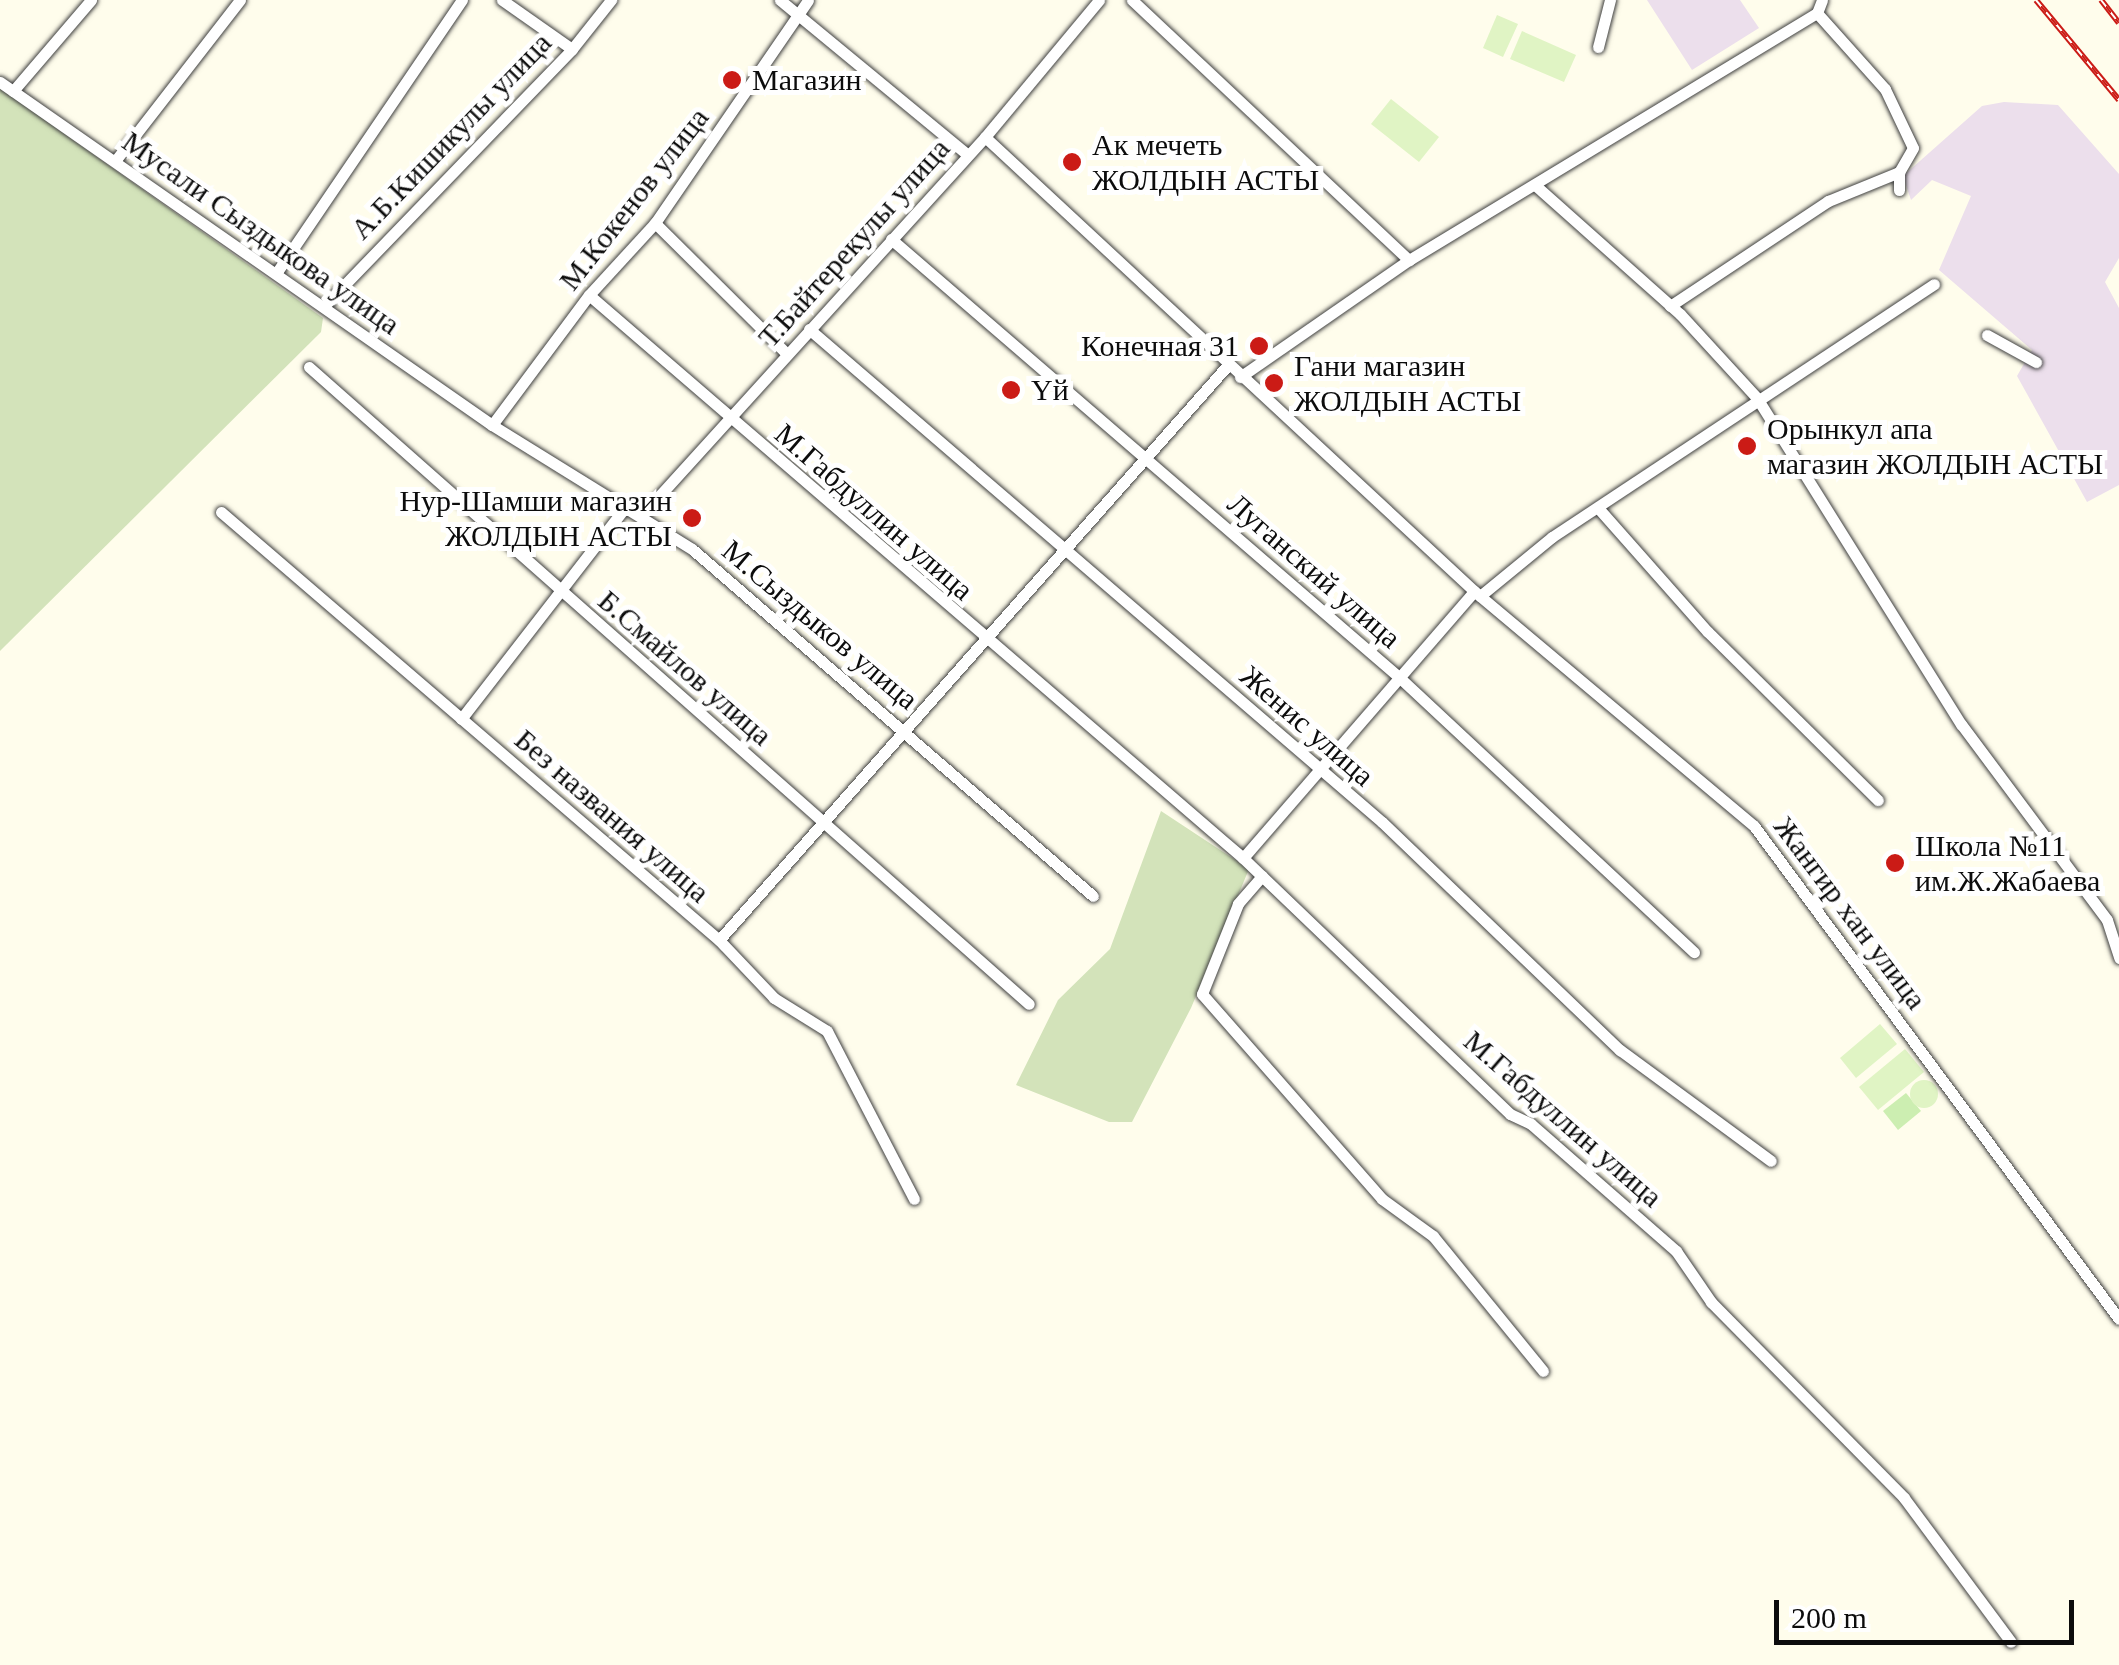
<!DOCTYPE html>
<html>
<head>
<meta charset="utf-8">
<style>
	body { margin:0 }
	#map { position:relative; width:2119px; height:1665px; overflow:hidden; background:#fffdec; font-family:Georgia,serif }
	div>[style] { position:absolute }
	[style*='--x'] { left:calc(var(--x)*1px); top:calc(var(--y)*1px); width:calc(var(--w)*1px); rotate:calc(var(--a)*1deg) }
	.industrial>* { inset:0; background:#ecdfec }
	.green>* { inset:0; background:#cceeb1 }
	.cemetery>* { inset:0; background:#d3e3ba }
	.pitch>* { inset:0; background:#e0f4c4 }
	.round { border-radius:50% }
	.roads { filter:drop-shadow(0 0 2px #3f3f3f) drop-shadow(0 0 2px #3f3f3f) }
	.street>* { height:11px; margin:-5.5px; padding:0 5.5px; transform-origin:5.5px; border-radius:5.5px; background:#fff }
	.rail>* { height:6px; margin-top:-3px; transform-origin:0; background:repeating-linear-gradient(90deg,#fff 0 8px,#cb1b16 0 16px); box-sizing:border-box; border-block:2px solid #cb1b16 }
	.dots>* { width:28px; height:28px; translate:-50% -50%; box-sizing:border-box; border:5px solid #fff; border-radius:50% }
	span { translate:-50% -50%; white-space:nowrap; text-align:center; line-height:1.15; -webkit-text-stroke:10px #fff; paint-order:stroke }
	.poi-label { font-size:30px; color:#0c0c0c }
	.left { translate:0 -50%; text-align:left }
	.right { translate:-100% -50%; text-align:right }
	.street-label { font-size:30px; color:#0c0c0c }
	.scale { position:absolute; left:1774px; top:1600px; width:300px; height:45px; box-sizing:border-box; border:5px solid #0c0c0c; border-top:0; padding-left:12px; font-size:30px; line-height:35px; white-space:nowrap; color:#0c0c0c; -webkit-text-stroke:8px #fff; paint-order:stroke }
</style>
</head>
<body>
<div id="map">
	<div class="industrial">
		<i style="clip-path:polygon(1647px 0,1740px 0,1759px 28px,1692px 70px)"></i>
		<i style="clip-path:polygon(2004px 102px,2058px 105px,2119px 174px,2119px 258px,2105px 282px,2119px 308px,2119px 485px,2087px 502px,2017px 376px,2032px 350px,1939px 270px,1971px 196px,1932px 180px,1911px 200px,1903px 176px,1982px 106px)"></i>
	</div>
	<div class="green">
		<i style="clip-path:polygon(1906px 1093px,1921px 1111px,1898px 1130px,1883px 1111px)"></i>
	</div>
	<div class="cemetery">
		<i style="clip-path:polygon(0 88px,323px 318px,321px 332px,0 651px)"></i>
		<i style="clip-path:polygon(1161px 811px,1249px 869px,1191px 1008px,1132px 1122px,1109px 1122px,1016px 1085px,1058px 1000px,1110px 949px)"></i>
	</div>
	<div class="pitch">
		<i style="clip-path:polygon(1497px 15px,1518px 24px,1503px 57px,1483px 48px)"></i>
		<i style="clip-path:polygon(1522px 31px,1576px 55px,1564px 82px,1510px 59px)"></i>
		<i style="clip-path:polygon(1391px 99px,1439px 137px,1419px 162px,1371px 124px)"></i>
		<i style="clip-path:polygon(1880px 1024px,1897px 1044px,1856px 1078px,1840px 1058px)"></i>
		<i style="clip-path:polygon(1905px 1049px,1924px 1072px,1878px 1110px,1859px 1087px)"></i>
		<i class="round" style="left:1910px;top:1080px;width:28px;height:28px"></i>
	</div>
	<div class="roads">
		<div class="street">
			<i style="--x:502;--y:0;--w:85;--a:35"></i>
			<i style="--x:780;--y:0;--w:242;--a:39.5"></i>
			<i style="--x:1132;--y:0;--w:380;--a:43.2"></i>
			<i style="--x:1817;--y:13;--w:102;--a:48.2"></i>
			<i style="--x:1885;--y:89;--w:65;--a:64.6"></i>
			<i style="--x:1913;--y:148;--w:28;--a:120"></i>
			<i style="--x:1899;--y:172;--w:18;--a:90"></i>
			<i style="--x:1598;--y:47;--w:49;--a:-75.7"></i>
			<i style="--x:0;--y:82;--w:600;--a:34.88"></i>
			<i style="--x:492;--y:425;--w:235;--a:31.8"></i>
			<i style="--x:692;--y:549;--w:530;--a:40.87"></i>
			<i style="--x:13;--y:91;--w:120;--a:-49.4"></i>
			<i style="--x:985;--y:137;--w:667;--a:42.87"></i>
			<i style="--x:1474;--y:591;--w:366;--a:40"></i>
			<i style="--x:1754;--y:826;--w:613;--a:53.49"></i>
			<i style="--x:115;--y:161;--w:204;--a:-52.2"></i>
			<i style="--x:1535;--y:185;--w:194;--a:41.7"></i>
			<i style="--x:1680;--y:314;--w:114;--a:47.5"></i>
			<i style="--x:1757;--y:398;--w:385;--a:58"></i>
			<i style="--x:1961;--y:724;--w:244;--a:53.3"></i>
			<i style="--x:2107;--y:920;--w:40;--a:72"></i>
			<i style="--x:655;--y:223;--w:186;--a:44.8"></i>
			<i style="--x:891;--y:239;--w:672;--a:40.78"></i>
			<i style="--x:1400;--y:678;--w:402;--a:43"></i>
			<i style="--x:277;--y:272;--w:329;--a:-55.8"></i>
			<i style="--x:589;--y:295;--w:863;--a:40.72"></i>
			<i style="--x:1243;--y:858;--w:370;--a:43.8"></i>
			<i style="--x:1510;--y:1114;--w:23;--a:25"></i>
			<i style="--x:1531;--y:1124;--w:193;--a:41.2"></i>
			<i style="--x:1676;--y:1251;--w:62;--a:55.5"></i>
			<i style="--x:1711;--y:1302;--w:275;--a:45.4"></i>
			<i style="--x:1904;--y:1498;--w:179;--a:53.4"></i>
			<i style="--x:324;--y:306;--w:357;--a:-46"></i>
			<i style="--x:572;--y:49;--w:63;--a:-51.5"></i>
			<i style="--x:1670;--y:306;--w:190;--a:-33.6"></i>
			<i style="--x:1828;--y:201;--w:77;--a:-22.2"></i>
			<i style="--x:809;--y:329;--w:756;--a:40.71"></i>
			<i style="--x:1382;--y:822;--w:330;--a:43.8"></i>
			<i style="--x:1620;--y:1050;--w:187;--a:36.3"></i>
			<i style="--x:1987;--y:335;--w:56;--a:28.9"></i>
			<i style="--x:309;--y:367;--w:961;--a:41.5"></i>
			<i style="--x:1240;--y:377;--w:206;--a:-34.7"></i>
			<i style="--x:1409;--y:260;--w:477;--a:-31.2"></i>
			<i style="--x:1817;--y:13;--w:14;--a:-69"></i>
			<i style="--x:492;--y:425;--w:162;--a:-53.3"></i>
			<i style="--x:589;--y:295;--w:98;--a:-47.5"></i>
			<i style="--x:655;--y:223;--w:270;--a:-55.5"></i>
			<i style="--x:1599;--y:509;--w:164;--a:48.5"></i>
			<i style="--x:1708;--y:632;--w:239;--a:44.7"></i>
			<i style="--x:221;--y:512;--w:657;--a:40.68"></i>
			<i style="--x:719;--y:940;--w:80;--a:46.5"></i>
			<i style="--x:774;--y:998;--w:62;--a:31.9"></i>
			<i style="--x:827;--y:1031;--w:189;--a:62.6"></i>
			<i style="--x:641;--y:516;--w:512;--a:-47.77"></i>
			<i style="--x:985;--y:137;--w:178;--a:-50.2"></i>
			<i style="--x:1480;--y:596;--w:93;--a:-39.3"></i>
			<i style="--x:1552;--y:537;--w:458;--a:-33.5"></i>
			<i style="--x:461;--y:719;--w:264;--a:-52.2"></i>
			<i style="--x:1243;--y:858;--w:353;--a:-49.1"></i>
			<i style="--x:1262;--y:876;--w:37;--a:131"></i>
			<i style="--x:1238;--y:904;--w:97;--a:111.8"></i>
			<i style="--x:1202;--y:994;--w:273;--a:48.7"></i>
			<i style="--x:1382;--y:1199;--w:63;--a:36"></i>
			<i style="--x:1433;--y:1236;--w:174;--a:50.8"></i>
			<i style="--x:719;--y:940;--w:767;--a:-48.49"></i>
		</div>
	</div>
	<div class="rail">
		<i style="--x:2036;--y:0;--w:130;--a:50.3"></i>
		<i style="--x:2101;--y:0;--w:29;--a:52"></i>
	</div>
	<div class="dots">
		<i style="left:732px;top:80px;background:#cb1b16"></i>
		<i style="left:1072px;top:162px;background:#cb1b16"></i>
		<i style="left:1259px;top:346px;background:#cb1b16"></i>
		<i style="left:1274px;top:383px;background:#cb1b16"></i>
		<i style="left:1011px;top:390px;background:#cb1b16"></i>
		<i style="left:1747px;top:446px;background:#cb1b16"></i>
		<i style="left:692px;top:518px;background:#cb1b16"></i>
		<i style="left:1895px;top:863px;background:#cb1b16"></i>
	</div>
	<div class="poi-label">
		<span class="left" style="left:752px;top:80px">Магазин</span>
		<span class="left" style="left:1092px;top:162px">Ак мечеть<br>ЖОЛДЫН АСТЫ</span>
		<span class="right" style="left:1239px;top:346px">Конечная 31</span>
		<span class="left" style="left:1294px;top:383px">Гани магазин<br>ЖОЛДЫН АСТЫ</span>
		<span class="left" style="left:1031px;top:390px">Үй</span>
		<span class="left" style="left:1767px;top:446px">Орынкул апа<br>магазин ЖОЛДЫН АСТЫ</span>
		<span class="right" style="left:672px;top:518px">Нур-Шамши магазин<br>ЖОЛДЫН АСТЫ</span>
		<span class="left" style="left:1915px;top:863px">Школа №11<br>им.Ж.Жабаева</span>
	</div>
	<div class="street-label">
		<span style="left:451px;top:136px;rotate:-46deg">А.Б.Кишикулы улица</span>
		<span style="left:634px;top:199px;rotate:-52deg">М.Кокенов улица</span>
		<span style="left:261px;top:233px;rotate:35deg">Мусали Сыздыкова улица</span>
		<span style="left:854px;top:243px;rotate:-48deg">Т.Байтерекулы улица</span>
		<span style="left:874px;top:512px;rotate:41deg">М.Габдуллин улица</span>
		<span style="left:1314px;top:571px;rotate:41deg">Луганский улица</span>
		<span style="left:820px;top:625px;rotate:40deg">М.Сыздыков улица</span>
		<span style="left:685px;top:668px;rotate:41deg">Б.Смайлов улица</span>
		<span style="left:1307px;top:726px;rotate:41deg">Женис улица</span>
		<span style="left:612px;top:816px;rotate:41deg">Без названия улица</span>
		<span style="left:1850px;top:913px;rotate:53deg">Жангир хан улица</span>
		<span style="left:1563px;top:1119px;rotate:41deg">М.Габдуллин улица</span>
	</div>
	<div class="scale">200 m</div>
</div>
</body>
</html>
